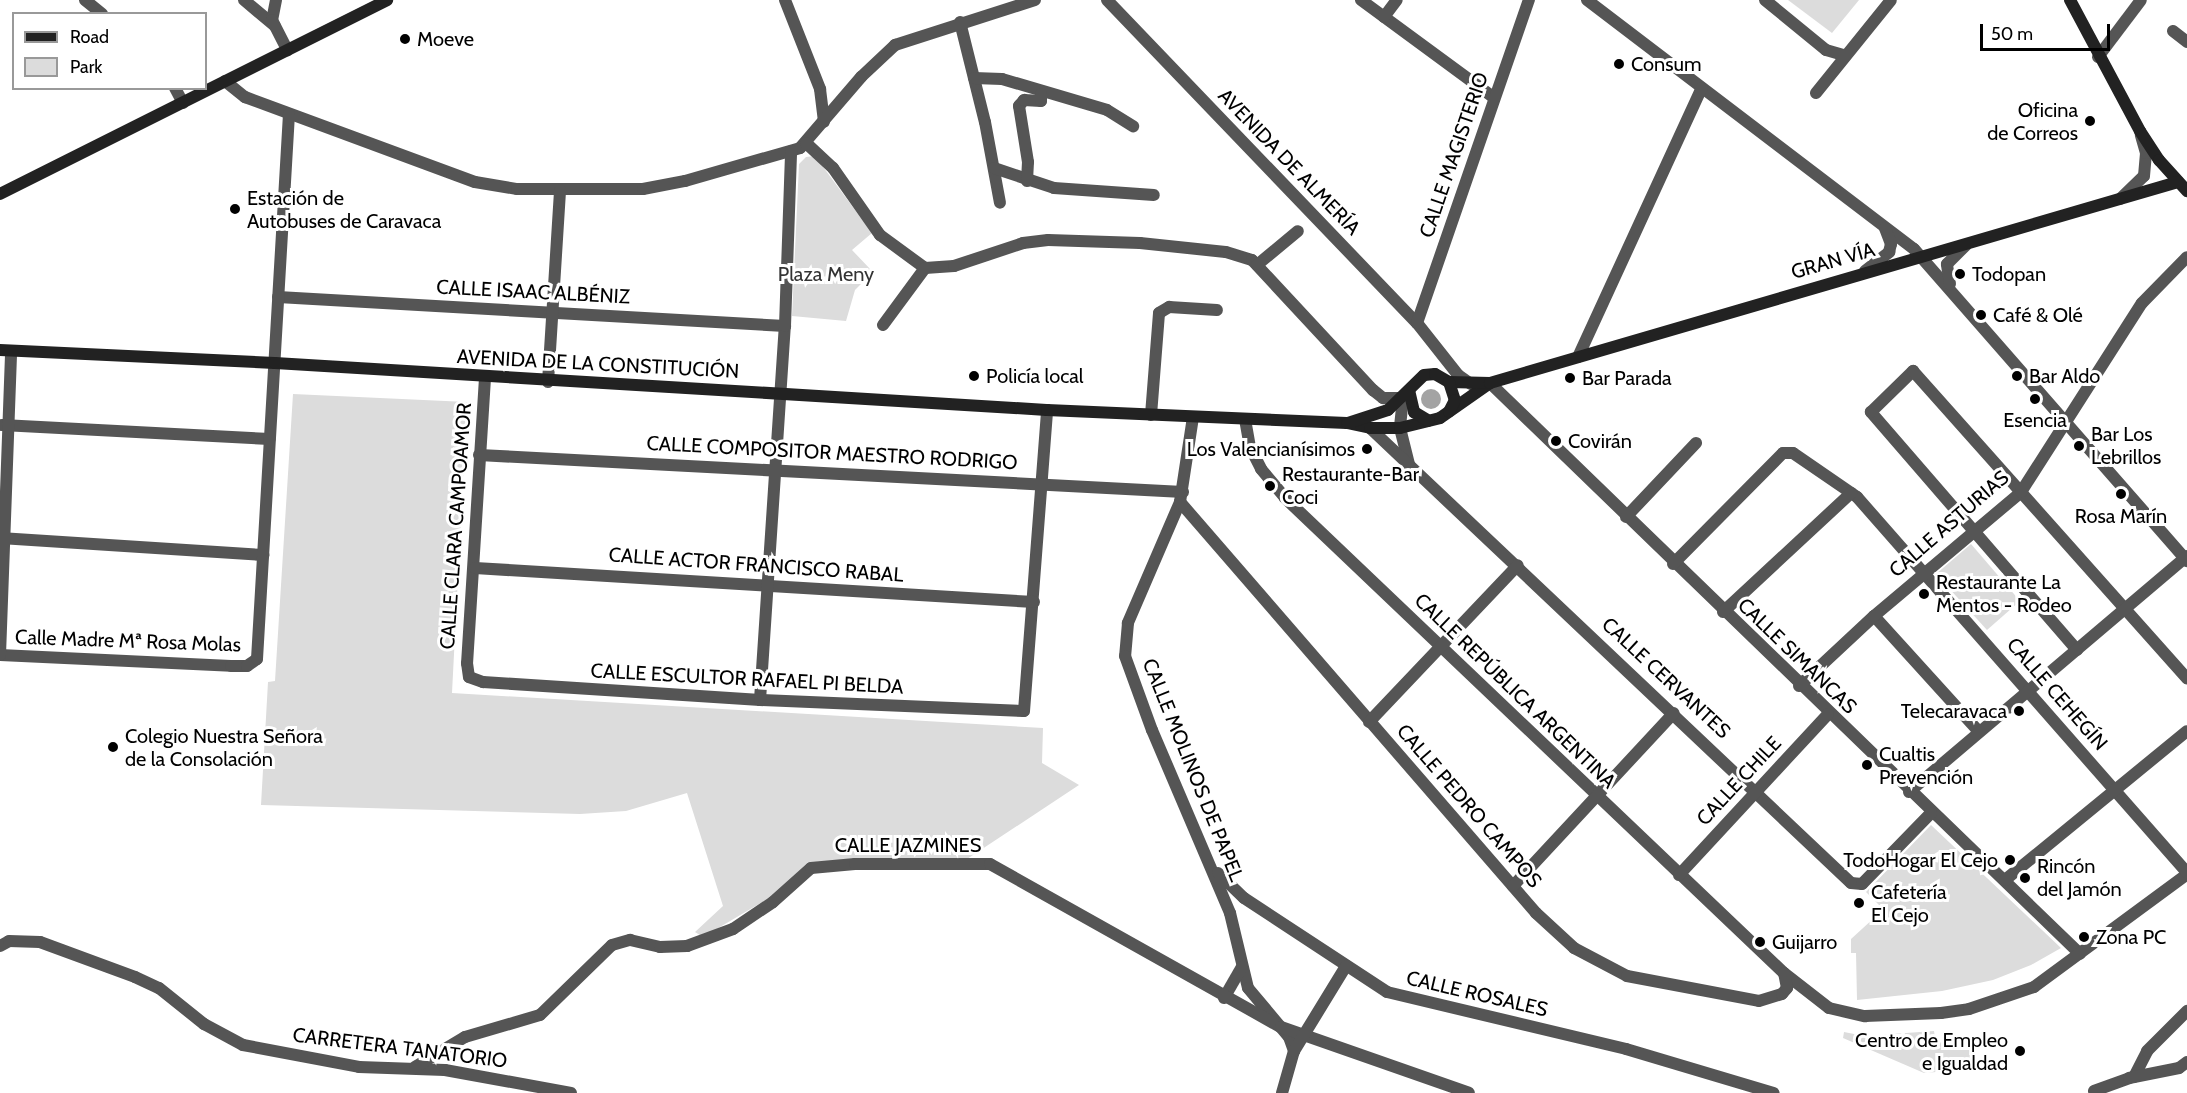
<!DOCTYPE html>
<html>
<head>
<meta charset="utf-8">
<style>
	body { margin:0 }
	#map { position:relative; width:2187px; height:1093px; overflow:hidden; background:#fff; font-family:Cabin,sans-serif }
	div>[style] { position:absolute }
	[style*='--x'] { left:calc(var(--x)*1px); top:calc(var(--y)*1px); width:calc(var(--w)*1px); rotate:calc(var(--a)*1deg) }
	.green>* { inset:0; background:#dcdcdc }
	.water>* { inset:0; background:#a3a3a3 }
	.round { border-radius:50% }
	.street>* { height:12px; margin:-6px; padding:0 6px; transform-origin:6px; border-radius:6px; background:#555 }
	.secondary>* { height:12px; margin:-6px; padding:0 6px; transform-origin:6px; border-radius:6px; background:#222 }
	.dots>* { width:16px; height:16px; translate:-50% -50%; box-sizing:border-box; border:3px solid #fff; border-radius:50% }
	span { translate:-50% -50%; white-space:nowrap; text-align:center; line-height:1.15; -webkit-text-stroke:6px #fff; paint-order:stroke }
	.poi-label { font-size:20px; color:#000 }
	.left { translate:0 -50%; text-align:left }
	.right { translate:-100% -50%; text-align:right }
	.street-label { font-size:20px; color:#000 }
	.park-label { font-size:20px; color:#333 }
	.legend { position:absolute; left:12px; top:12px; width:195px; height:78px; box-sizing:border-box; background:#fff; border:2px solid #999; margin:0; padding:8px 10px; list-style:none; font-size:18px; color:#000 }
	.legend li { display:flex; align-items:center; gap:12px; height:30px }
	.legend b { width:30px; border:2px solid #999 }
	.scale { position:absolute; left:1980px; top:24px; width:130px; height:27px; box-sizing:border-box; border:3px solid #000; border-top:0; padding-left:8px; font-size:18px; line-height:21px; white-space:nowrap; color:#000; -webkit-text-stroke:4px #fff; paint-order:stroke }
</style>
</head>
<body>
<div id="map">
	<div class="green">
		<i style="clip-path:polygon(1788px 0,1859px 0,1832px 33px)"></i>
		<i style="clip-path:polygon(815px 156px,872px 233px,852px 250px,873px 272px,855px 290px,846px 321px,792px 316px,799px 164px,806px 157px)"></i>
		<i style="clip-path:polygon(293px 394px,467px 402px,452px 693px,1043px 728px,1042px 763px,1079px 785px,967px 859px,839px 860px,806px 866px,776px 894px,703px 937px,695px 932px,723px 906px,687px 793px,626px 811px,580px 814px,261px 805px,268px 682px,275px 681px)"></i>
		<i style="clip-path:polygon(1971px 544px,2020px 601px,1987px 630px,1936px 574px)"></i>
		<i style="clip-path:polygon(1931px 825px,2061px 948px,2031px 965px,1993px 980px,1942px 991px,1857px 1000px,1856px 953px,1851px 953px,1851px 939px,1874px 918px,1879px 922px,1888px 914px,1866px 892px)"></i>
		<i style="clip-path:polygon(1934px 1031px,1936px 1043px,1975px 1038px,1973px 1069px,1924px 1073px,1843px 1038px,1844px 1032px,1864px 1036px)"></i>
	</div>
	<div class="water">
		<i class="round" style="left:1421px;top:389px;width:20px;height:20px"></i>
	</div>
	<div class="street">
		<i style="--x:85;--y:0;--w:22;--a:39"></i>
		<i style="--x:244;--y:0;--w:40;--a:40"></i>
		<i style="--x:276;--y:0;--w:20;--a:101"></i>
		<i style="--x:272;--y:20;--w:34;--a:63"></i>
		<i style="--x:785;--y:0;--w:96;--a:68.5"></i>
		<i style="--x:820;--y:89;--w:33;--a:83"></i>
		<i style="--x:1107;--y:0;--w:448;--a:46.2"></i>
		<i style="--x:1417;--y:323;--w:66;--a:51.7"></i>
		<i style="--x:1458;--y:375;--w:16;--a:35"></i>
		<i style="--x:1361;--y:0;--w:164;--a:36.3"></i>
		<i style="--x:1587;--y:0;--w:411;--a:37.3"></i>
		<i style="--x:1914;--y:249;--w:415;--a:48.8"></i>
		<i style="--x:1765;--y:0;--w:79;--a:39.3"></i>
		<i style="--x:1826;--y:50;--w:18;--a:16"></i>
		<i style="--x:1384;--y:17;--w:21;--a:-53"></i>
		<i style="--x:960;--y:22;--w:103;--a:76"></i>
		<i style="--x:985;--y:122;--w:82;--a:79.5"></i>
		<i style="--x:2173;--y:31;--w:18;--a:38"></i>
		<i style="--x:2098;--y:57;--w:71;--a:-53"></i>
		<i style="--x:974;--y:78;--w:28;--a:2"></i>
		<i style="--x:1002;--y:79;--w:109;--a:16.4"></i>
		<i style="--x:1107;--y:110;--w:31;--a:32"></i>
		<i style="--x:225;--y:81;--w:26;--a:39"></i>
		<i style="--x:245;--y:97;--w:245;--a:20.3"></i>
		<i style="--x:475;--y:182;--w:43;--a:9.5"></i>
		<i style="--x:517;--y:189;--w:126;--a:0"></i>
		<i style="--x:643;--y:189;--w:43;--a:-10.8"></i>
		<i style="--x:685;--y:181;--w:120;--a:-16"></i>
		<i style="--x:800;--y:148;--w:94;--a:-49.3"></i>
		<i style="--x:861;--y:77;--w:47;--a:-43.3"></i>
		<i style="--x:895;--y:45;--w:147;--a:-17.8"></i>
		<i style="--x:175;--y:88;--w:17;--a:62"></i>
		<i style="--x:1816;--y:93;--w:119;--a:-51.1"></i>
		<i style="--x:806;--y:143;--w:37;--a:43"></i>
		<i style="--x:833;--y:168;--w:82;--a:55"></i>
		<i style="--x:880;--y:235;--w:56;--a:36.3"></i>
		<i style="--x:925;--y:268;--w:29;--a:-4"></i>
		<i style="--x:954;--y:266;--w:73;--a:-18.4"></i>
		<i style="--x:1023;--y:243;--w:25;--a:-7"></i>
		<i style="--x:1048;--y:240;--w:92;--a:1.9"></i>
		<i style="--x:1140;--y:243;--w:86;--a:6"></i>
		<i style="--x:1226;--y:252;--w:27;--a:17"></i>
		<i style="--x:1252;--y:260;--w:178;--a:47.1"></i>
		<i style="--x:1373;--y:390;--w:13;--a:39"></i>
		<i style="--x:1383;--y:398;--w:20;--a:0"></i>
		<i style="--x:1403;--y:398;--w:30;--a:96"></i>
		<i style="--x:1400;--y:428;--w:37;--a:76"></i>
		<i style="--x:994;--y:168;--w:63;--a:18.4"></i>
		<i style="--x:1054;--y:188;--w:100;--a:4"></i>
		<i style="--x:1027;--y:181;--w:19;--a:-87"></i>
		<i style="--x:1028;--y:162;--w:57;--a:-99.1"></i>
		<i style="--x:1019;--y:106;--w:8;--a:-50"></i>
		<i style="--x:1024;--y:100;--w:17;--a:3"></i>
		<i style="--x:1041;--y:101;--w:7;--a:-90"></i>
		<i style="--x:2120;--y:199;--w:33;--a:-44"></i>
		<i style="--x:2144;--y:176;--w:23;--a:-85"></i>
		<i style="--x:2146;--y:153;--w:19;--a:-106"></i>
		<i style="--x:1257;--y:265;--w:53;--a:-39.7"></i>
		<i style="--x:1865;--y:271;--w:31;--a:-38"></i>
		<i style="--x:1889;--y:252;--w:8;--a:-76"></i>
		<i style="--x:1891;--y:244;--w:17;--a:-111"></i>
		<i style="--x:1950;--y:284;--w:20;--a:-99"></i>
		<i style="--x:1947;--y:264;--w:27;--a:-45"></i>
		<i style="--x:278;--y:297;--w:508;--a:3.27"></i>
		<i style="--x:1417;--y:323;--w:342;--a:-70.9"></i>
		<i style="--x:883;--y:325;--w:71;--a:-53.6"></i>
		<i style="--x:1578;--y:357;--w:296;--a:-65.3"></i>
		<i style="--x:485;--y:378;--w:286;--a:93.6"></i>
		<i style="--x:467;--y:663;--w:14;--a:82"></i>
		<i style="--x:469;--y:677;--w:15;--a:20"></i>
		<i style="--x:483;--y:682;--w:278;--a:3.7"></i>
		<i style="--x:760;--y:700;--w:264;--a:2.4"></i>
		<i style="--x:1024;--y:711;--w:302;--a:-85.6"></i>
		<i style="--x:548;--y:382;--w:192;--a:-86.4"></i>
		<i style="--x:1490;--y:383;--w:821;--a:44.06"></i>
		<i style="--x:1151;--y:415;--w:102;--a:-85.5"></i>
		<i style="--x:1159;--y:313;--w:12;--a:-31"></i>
		<i style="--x:1169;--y:307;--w:48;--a:3.6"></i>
		<i style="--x:1193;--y:417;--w:86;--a:98.7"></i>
		<i style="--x:1180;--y:502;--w:132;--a:113.3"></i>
		<i style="--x:1128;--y:623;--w:33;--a:95"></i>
		<i style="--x:1125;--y:656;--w:79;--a:70"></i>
		<i style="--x:1152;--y:730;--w:199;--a:66.9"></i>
		<i style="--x:1230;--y:913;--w:77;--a:76.5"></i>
		<i style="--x:1248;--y:988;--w:64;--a:50.1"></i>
		<i style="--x:1289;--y:1037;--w:15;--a:70"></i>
		<i style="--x:1245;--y:419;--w:28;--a:80"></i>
		<i style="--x:1250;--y:447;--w:25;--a:63"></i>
		<i style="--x:1261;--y:469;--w:38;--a:50"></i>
		<i style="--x:1285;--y:498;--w:689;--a:43.59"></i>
		<i style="--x:1784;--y:973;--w:57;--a:37.9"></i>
		<i style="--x:1829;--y:1008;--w:37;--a:13"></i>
		<i style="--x:1865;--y:1016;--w:76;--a:-2.3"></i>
		<i style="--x:1941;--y:1013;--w:28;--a:-8"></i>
		<i style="--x:1969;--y:1009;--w:69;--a:-18.7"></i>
		<i style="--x:2034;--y:987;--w:190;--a:-36.4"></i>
		<i style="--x:2;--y:425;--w:268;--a:3"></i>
		<i style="--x:1370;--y:428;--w:662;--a:43.41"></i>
		<i style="--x:1851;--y:883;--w:11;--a:5"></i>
		<i style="--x:1862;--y:884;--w:99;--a:-45.8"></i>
		<i style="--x:479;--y:455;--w:705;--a:3.01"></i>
		<i style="--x:1180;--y:502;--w:544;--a:49.1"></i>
		<i style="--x:1536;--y:913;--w:52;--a:42.6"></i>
		<i style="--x:1574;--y:948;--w:60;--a:27.8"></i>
		<i style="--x:1627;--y:976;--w:134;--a:10.7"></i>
		<i style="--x:1759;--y:1001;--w:24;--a:-17"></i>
		<i style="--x:1782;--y:994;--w:8;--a:-50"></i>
		<i style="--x:1787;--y:988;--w:15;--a:-101"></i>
		<i style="--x:1626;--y:517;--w:102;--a:-46.6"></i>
		<i style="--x:0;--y:538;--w:264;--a:3.7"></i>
		<i style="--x:1673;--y:564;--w:156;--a:-45.3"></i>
		<i style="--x:1783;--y:453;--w:10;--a:0"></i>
		<i style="--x:1793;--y:453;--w:78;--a:34.5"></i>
		<i style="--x:1857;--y:497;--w:500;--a:48.7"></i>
		<i style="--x:475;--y:568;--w:560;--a:3.48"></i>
		<i style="--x:1723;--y:612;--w:175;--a:-42.9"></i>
		<i style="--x:1874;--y:616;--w:156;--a:47.8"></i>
		<i style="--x:2077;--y:650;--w:315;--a:-130.9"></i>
		<i style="--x:1871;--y:412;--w:59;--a:-44.3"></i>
		<i style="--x:1913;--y:371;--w:412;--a:48.3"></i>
		<i style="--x:0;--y:655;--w:231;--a:2.7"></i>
		<i style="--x:231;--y:666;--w:16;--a:0"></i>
		<i style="--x:247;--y:666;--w:12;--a:-35"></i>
		<i style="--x:257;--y:659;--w:546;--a:-86.64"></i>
		<i style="--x:0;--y:655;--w:304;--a:-87.9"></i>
		<i style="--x:1799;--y:686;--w:103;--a:-43"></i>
		<i style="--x:1874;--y:616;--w:192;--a:-40.1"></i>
		<i style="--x:2021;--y:492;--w:224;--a:-57.4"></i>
		<i style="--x:2142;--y:303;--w:64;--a:-45.6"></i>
		<i style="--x:760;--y:700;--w:375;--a:-86.2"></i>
		<i style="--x:785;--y:326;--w:175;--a:-88"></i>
		<i style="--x:1369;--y:722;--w:216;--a:-46.5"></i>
		<i style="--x:1909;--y:792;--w:365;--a:-40.3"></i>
		<i style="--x:1218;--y:873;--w:36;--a:44"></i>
		<i style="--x:1244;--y:898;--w:171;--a:33.3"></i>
		<i style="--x:1387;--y:992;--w:246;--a:13.4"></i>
		<i style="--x:1626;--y:1049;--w:154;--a:16.6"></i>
		<i style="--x:1679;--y:875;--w:219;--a:-47.2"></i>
		<i style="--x:2005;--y:880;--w:235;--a:-39.3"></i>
		<i style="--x:1513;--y:886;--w:236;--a:-47.1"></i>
		<i style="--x:0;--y:946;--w:10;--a:-29"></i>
		<i style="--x:9;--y:941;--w:31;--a:2"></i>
		<i style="--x:40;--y:942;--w:101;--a:20.2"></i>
		<i style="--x:135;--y:977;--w:26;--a:25"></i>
		<i style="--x:159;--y:988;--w:58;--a:38.7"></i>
		<i style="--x:204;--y:1024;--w:44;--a:28.3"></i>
		<i style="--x:243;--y:1045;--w:118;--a:10.7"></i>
		<i style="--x:359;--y:1067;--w:86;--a:2"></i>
		<i style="--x:445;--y:1070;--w:128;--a:10.3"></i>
		<i style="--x:1224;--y:998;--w:36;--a:-60"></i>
		<i style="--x:415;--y:1067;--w:58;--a:-31"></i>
		<i style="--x:465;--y:1037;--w:78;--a:-16.3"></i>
		<i style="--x:540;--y:1015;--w:100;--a:-44.2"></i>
		<i style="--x:612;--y:945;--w:19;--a:-16"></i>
		<i style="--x:630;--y:940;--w:31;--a:13"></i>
		<i style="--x:660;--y:947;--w:27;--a:-2"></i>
		<i style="--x:687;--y:946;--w:49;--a:-20.3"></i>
		<i style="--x:733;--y:929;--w:48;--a:-34"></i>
		<i style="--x:773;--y:902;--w:51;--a:-41.8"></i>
		<i style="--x:811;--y:868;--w:44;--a:-5.2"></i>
		<i style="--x:855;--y:864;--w:135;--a:0"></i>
		<i style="--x:990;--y:864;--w:334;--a:29.3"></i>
		<i style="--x:1281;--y:1027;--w:199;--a:19.3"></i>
		<i style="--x:2134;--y:1077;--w:29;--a:-63"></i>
		<i style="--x:2147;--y:1051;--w:57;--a:-45"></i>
		<i style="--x:2094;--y:1091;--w:37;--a:-20"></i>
		<i style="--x:2129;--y:1078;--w:51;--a:-11.3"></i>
		<i style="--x:2179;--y:1068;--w:10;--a:-37"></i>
		<i style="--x:1282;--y:1093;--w:44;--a:-74.1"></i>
		<i style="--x:1294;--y:1051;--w:100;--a:-58.5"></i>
	</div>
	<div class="secondary">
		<i style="--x:2070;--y:0;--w:149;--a:61.9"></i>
		<i style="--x:2140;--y:131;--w:35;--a:57"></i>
		<i style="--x:2159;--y:160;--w:42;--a:47.9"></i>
		<i style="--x:0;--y:194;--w:433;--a:-26.6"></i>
		<i style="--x:0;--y:350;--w:275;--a:2.7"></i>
		<i style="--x:275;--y:363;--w:773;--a:3.48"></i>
		<i style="--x:1047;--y:410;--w:300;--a:2.5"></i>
		<i style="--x:1347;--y:423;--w:24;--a:12"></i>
		<i style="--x:1370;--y:428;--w:30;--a:0"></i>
		<i style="--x:1400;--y:428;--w:41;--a:-14"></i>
		<i style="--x:1440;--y:418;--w:61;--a:-35"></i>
		<i style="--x:1449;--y:382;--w:41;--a:1.4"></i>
		<i style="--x:1490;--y:383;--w:717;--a:-16.29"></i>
		<i style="--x:1409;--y:390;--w:23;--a:77"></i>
		<i style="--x:1414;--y:412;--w:17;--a:31"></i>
		<i style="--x:1348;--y:423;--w:42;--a:-18"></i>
		<i style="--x:1388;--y:410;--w:50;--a:-44.2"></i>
		<i style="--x:1424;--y:375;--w:11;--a:-5"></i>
		<i style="--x:1435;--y:374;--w:16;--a:30"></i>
		<i style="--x:1449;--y:382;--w:19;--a:72"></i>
		<i style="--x:1455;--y:400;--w:13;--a:117"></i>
	</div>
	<div class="dots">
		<i style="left:405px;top:39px;background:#000"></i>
		<i style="left:1619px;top:64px;background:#000"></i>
		<i style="left:2090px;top:121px;background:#000"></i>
		<i style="left:235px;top:209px;background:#000"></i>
		<i style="left:1960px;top:274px;background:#000"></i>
		<i style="left:1981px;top:315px;background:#000"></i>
		<i style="left:974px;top:376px;background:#000"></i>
		<i style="left:2017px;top:376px;background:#000"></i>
		<i style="left:1570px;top:378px;background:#000"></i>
		<i style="left:2035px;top:399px;background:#000"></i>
		<i style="left:1556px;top:441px;background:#000"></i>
		<i style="left:2079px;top:446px;background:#000"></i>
		<i style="left:1367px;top:449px;background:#000"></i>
		<i style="left:1270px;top:486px;background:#000"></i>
		<i style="left:2121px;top:494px;background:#000"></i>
		<i style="left:1924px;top:594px;background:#000"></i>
		<i style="left:2019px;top:711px;background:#000"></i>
		<i style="left:113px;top:747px;background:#000"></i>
		<i style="left:1867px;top:765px;background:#000"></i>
		<i style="left:2010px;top:860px;background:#000"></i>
		<i style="left:2025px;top:878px;background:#000"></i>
		<i style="left:1859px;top:903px;background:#000"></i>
		<i style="left:2084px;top:937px;background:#000"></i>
		<i style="left:1760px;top:942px;background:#000"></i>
		<i style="left:2020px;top:1051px;background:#000"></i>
	</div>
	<div class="poi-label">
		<span class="left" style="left:417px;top:39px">Moeve</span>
		<span class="left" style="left:1631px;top:64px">Consum</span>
		<span class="right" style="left:2078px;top:122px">Oficina<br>de Correos</span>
		<span class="left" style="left:247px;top:210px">Estación de<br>Autobuses de Caravaca</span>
		<span class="left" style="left:1972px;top:274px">Todopan</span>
		<span class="left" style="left:1993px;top:315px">Café &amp; Olé</span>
		<span class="left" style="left:986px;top:376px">Policía local</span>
		<span class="left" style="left:2029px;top:376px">Bar Aldo</span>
		<span class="left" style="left:1582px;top:378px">Bar Parada</span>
		<span style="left:2035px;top:420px">Esencia</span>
		<span class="left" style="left:2091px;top:446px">Bar Los<br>Lebrillos</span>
		<span class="left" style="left:1568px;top:441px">Covirán</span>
		<span class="right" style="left:1355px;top:449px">Los Valencianísimos</span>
		<span class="left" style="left:1282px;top:486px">Restaurante-Bar<br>Coci</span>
		<span style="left:2121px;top:516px">Rosa Marín</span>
		<span class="left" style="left:1936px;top:594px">Restaurante La<br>Mentos - Rodeo</span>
		<span class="right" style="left:2007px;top:711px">Telecaravaca</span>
		<span class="left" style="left:125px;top:748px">Colegio Nuestra Señora<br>de la Consolación</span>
		<span class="left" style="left:1879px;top:766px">Cualtis<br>Prevención</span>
		<span class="right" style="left:1998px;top:860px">TodoHogar El Cejo</span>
		<span class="left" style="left:2037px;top:878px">Rincón<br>del Jamón</span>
		<span class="left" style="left:1871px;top:904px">Cafetería<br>El Cejo</span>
		<span class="left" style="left:2096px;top:937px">Zona PC</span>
		<span class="left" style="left:1772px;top:942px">Guijarro</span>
		<span class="right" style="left:2008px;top:1052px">Centro de Empleo<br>e Igualdad</span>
	</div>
	<div class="street-label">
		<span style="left:1454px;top:155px;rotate:-71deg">CALLE MAGISTERIO</span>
		<span style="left:1289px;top:162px;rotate:46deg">AVENIDA DE ALMERÍA</span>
		<span style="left:1833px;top:261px;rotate:-16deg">GRAN VÍA</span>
		<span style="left:533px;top:292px;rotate:3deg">CALLE ISAAC ALBÉNIZ</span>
		<span style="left:598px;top:364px;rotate:3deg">AVENIDA DE LA CONSTITUCIÓN</span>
		<span style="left:832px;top:453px;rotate:3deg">CALLE COMPOSITOR MAESTRO RODRIGO</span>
		<span style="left:1949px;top:524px;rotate:-41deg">CALLE ASTURIAS</span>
		<span style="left:456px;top:526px;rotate:-86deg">CALLE CLARA CAMPOAMOR</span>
		<span style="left:756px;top:565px;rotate:4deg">CALLE ACTOR FRANCISCO RABAL</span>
		<span style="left:128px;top:641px;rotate:2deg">Calle Madre Mª Rosa Molas</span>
		<span style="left:1797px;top:656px;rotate:44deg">CALLE SIMANCAS</span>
		<span style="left:1666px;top:678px;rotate:43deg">CALLE CERVANTES</span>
		<span style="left:747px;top:679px;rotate:3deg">CALLE ESCULTOR RAFAEL PI BELDA</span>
		<span style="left:1515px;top:691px;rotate:44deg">CALLE REPÚBLICA ARGENTINA</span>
		<span style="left:2057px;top:694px;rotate:49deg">CALLE CEHEGÍN</span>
		<span style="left:1193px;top:770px;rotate:68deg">CALLE MOLINOS DE PAPEL</span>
		<span style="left:1739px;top:781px;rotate:-47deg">CALLE CHILE</span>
		<span style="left:1469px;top:806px;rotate:49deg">CALLE PEDRO CAMPOS</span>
		<span style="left:908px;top:845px">CALLE JAZMINES</span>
		<span style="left:1477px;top:994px;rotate:13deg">CALLE ROSALES</span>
		<span style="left:400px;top:1048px;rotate:7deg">CARRETERA TANATORIO</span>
	</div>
	<div class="park-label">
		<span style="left:826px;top:274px">Plaza Meny</span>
	</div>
	<ul class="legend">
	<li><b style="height:8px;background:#222"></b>Road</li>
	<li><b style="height:16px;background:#dcdcdc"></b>Park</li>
	</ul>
	<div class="scale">50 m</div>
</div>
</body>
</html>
